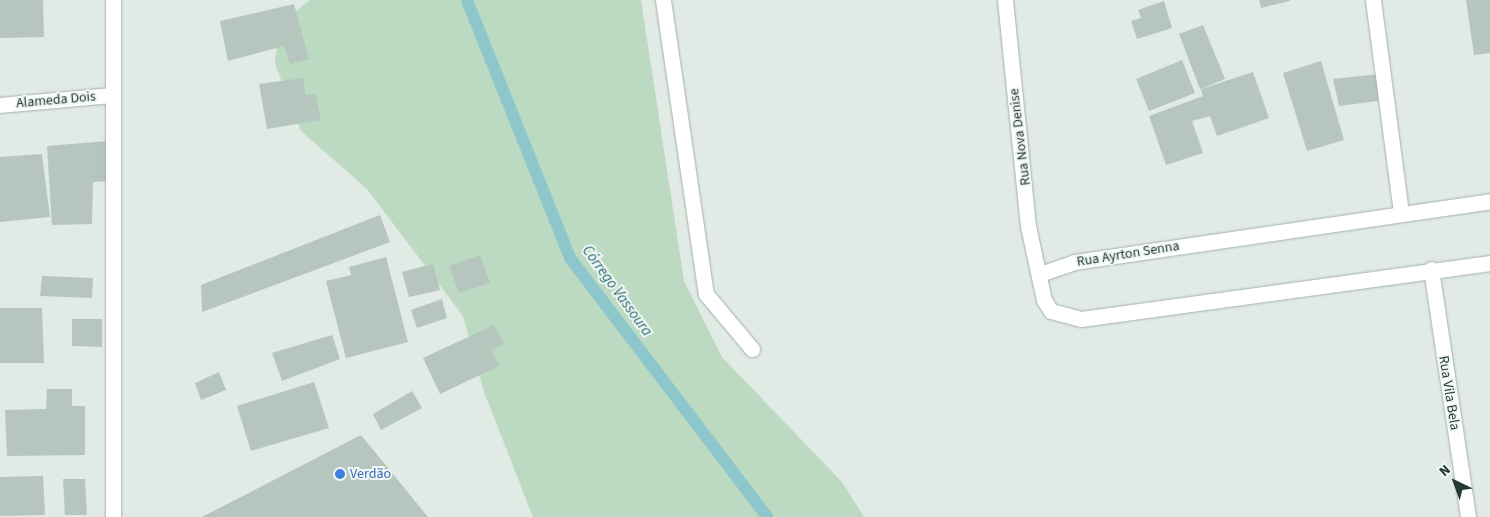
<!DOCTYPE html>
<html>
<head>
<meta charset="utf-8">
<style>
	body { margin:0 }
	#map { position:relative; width:1490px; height:517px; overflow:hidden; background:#e1eae5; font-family:"Source Sans 3",sans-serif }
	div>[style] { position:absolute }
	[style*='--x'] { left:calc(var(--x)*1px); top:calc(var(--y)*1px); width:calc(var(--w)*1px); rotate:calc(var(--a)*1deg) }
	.green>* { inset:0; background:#bbdac1 }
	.stream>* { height:12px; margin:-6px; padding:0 6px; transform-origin:6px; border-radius:6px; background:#8dc6cb }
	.building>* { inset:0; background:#b6c5be }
	.roads { filter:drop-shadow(0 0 1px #a4b1ab) drop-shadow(0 0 1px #a4b1ab) }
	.street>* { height:15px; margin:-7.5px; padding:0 7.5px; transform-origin:7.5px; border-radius:7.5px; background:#fff }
	.secondary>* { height:15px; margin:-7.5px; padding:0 7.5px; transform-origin:7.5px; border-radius:7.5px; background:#fff }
	.dots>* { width:14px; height:14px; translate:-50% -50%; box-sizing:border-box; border:2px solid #f1f7f3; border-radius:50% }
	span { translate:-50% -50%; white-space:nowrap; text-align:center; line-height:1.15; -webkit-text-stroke:4px #f1f7f3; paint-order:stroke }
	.street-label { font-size:14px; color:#233931 }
	.shop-label { font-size:14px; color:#366cbe }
	.left { translate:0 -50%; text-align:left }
	.water-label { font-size:15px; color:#226970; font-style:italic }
	.north { position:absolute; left:1430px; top:457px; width:50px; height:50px; -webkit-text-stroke:4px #f1f7f3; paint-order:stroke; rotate:318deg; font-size:14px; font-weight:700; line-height:20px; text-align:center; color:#233931 }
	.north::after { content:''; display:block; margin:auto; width:18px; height:22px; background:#233931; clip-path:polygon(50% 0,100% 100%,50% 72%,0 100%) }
</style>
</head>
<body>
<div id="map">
	<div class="green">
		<i style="clip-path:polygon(310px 0,641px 0,684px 281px,722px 357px,842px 482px,864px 517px,533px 517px,484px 392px,463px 316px,367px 189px,301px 131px,275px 64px,279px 25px)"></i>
	</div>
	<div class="stream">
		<i style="--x:467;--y:0;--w:278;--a:68.2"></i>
		<i style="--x:570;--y:258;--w:325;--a:52.7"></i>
	</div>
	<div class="building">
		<i style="clip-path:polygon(0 0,43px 0,44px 37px,0 38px)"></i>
		<i style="clip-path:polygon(1259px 0,1290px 0,1290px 1px,1261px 8px)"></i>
		<i style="clip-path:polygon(1466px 0,1490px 0,1490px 53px,1474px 55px)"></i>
		<i style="clip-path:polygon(1164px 1px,1172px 28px,1137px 39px,1131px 21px,1141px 18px,1138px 10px)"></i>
		<i style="clip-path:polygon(294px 4px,309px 59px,290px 64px,284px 46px,228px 61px,220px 21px)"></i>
		<i style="clip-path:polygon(1203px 25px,1225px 79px,1200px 89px,1179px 34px)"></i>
		<i style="clip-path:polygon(1182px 60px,1195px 93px,1149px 111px,1136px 79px)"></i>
		<i style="clip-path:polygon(1321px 61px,1344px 140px,1307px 151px,1283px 73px)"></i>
		<i style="clip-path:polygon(1253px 72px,1269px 118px,1217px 136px,1210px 116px,1192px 121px,1203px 153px,1166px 165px,1149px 116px,1203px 96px,1201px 89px)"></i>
		<i style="clip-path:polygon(1389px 73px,1392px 99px,1339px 106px,1333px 79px)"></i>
		<i style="clip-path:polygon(303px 78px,306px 95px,316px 94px,321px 120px,267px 129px,259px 84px)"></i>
		<i style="clip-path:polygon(108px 141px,108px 181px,93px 182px,92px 224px,52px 225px,47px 146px)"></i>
		<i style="clip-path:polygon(42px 154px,50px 217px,0 222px,0 157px)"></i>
		<i style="clip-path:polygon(380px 215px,390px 242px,202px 312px,201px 285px)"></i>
		<i style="clip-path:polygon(480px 255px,490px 283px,459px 293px,449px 266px)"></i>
		<i style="clip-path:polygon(386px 257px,408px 342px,346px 358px,326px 281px,351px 275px,349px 267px)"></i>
		<i style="clip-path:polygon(433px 264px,440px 290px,409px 297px,402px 272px)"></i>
		<i style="clip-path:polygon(42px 276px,93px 278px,92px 298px,40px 296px)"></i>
		<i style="clip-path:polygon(442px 299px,447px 318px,417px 328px,411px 310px)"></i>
		<i style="clip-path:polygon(0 308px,42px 308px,44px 363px,0 363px)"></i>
		<i style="clip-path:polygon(72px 319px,102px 319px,102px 347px,72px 346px)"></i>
		<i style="clip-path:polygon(494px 325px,504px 344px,492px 350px,499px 366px,440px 394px,423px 358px)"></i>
		<i style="clip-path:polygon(332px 335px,340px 359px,282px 381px,272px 353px)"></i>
		<i style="clip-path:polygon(219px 372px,226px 390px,201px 400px,195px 383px)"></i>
		<i style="clip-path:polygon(314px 382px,329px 428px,251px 451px,237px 406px)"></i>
		<i style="clip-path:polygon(47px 389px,72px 389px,72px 406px,85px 406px,85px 455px,7px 456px,5px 410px,46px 409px)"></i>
		<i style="clip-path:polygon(412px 391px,422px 408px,381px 430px,373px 414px)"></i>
		<i style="clip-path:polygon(361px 435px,428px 517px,202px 517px)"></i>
		<i style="clip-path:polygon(43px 476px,45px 515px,0 516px,0 477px)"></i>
		<i style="clip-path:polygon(63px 479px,85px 479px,87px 515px,65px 515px)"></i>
	</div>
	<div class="roads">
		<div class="street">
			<i style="--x:663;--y:0;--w:297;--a:81.7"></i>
			<i style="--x:706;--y:294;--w:72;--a:50.1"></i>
			<i style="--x:1005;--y:0;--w:227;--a:84.2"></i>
			<i style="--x:1028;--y:226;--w:76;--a:77.8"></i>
			<i style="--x:1044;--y:300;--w:13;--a:58"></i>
			<i style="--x:1051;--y:311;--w:31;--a:15"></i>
			<i style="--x:1081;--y:319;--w:413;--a:-7.8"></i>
			<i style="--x:1373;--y:0;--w:214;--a:82.5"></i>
			<i style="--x:1431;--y:269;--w:251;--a:81.5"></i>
			<i style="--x:1040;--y:274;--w:36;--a:-19"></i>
			<i style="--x:1074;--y:262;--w:420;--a:-8.3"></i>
		</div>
		<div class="secondary">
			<i style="--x:113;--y:0;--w:517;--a:90"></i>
			<i style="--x:0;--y:105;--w:113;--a:-5.1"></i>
		</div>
	</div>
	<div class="dots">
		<i style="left:340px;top:474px;background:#3f7fe0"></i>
	</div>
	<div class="street-label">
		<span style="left:56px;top:100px;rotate:-5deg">Alameda Dois</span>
		<span style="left:1020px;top:137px;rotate:-97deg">Rua Nova Denise</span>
		<span style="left:1128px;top:254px;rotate:-9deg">Rua Ayrton Senna</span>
		<span style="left:1449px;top:393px;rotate:81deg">Rua Vila Bela</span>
	</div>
	<div class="shop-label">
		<span class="left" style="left:350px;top:474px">Verdão</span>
	</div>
	<div class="water-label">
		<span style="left:617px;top:291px;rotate:54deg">Córrego Vassoura</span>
	</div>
	<div class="north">N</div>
</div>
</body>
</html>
